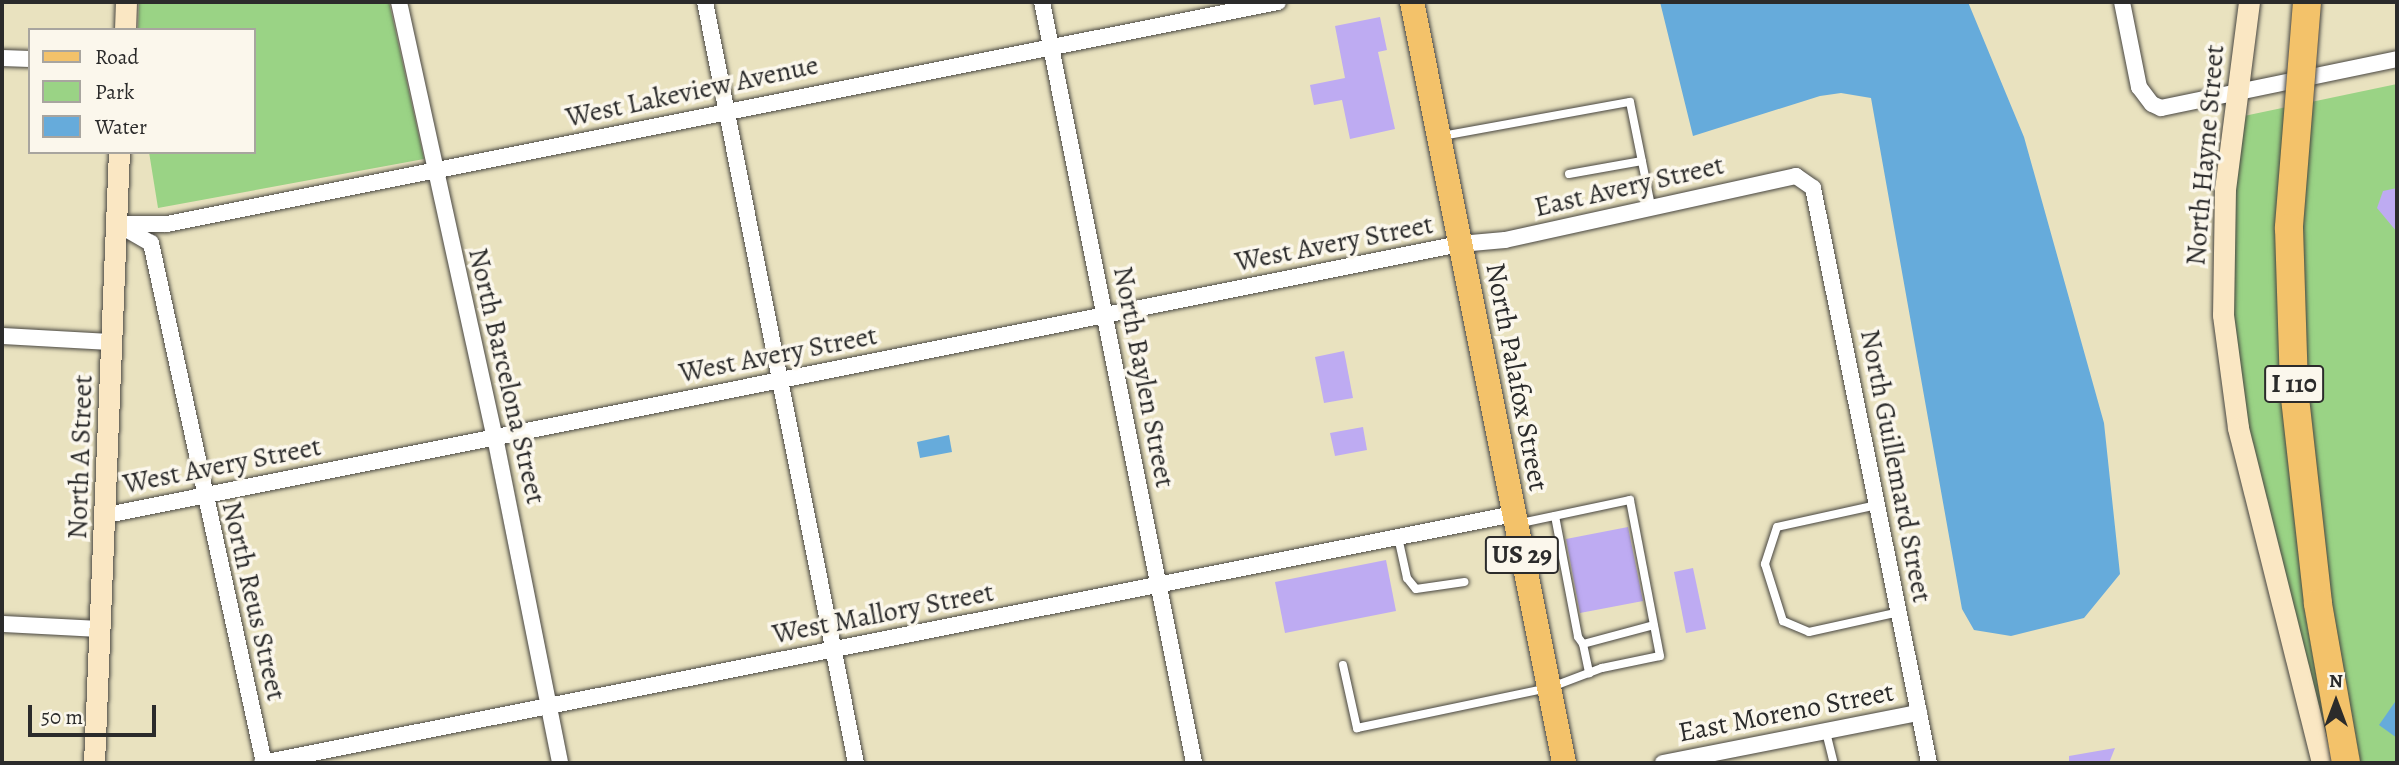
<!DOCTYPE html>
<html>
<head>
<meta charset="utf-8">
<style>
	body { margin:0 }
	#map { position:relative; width:2399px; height:765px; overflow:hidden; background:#e9e2bf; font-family:Alegreya,serif }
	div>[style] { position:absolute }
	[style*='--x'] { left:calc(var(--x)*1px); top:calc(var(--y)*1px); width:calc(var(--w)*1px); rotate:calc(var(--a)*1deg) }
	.green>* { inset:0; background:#9ad385 }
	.water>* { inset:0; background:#66abdb }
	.building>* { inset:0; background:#beabf2 }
	.roads { filter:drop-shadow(0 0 2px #484641) drop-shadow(0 0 2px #484641) }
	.lane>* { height:8px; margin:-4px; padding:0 4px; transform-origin:4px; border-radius:4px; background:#fff }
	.street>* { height:16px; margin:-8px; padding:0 8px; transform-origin:8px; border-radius:8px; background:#fff }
	.secondary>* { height:21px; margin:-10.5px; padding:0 10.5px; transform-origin:10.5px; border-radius:10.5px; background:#fae7c3 }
	.primary>* { height:24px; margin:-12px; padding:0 12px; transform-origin:12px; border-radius:12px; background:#f3c26a }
	.bridges { filter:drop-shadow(0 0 2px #484641) drop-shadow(0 0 2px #484641) }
	.highway-bridge>* { height:28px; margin:-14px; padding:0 14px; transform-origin:14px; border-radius:14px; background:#f3c26a }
	span { translate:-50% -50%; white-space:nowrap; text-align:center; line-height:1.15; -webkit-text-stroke:7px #fbf7ec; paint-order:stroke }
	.shield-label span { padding:2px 5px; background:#fbf7ec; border:2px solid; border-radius:5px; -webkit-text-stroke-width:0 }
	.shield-label { font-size:26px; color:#2b2b2b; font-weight:700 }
	.street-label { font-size:28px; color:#2b2b2b }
	.frame { position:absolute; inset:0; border:4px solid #2b2b2b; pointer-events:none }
	.legend { position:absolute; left:28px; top:28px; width:228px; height:126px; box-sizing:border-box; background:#fbf7ec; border:2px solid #a8a59f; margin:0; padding:9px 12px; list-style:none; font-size:21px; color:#2b2b2b }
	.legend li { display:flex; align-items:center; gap:14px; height:35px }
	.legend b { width:35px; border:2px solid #a8a59f }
	.north { position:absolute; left:2301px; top:667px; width:70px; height:70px; -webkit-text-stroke:5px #fbf7ec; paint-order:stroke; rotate:0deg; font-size:19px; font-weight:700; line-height:28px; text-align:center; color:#2b2b2b }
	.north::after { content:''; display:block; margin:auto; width:24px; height:32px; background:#2b2b2b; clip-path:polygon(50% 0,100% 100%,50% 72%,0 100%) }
	.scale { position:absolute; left:28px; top:705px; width:128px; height:32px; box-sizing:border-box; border:4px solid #2b2b2b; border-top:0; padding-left:9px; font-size:21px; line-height:24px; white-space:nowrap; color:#2b2b2b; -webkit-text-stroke:5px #fbf7ec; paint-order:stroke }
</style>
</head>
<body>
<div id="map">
	<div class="green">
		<i style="clip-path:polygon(139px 2px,389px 2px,424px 159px,158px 208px,149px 152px,254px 152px,254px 30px,138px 30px)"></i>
		<i style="clip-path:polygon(2397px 84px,2397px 763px,2328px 763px,2251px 443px,2233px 321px,2233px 199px,2244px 116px)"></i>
	</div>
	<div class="water">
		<i style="clip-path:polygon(1660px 2px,1968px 2px,2024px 137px,2104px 423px,2120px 574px,2084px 618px,2011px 636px,1974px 630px,1962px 609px,1871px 98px,1841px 93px,1820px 96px,1693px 136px)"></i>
		<i style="clip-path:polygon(949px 435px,952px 452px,920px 458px,917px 442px)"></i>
		<i style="clip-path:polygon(2397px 699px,2397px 738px,2379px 725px)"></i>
	</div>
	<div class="building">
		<i style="clip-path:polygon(1380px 17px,1387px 50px,1378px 52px,1395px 129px,1350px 139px,1342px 100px,1314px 105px,1310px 85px,1345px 78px,1335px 26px)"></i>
		<i style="clip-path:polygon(2397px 188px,2397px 232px,2377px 208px,2383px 191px)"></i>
		<i style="clip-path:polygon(1344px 351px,1353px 398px,1324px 403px,1315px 357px)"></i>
		<i style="clip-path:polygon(1363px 427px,1367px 450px,1335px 456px,1330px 433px)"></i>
		<i style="clip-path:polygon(1628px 527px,1643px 601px,1580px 613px,1566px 539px)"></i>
		<i style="clip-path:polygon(1386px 560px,1396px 611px,1285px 633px,1275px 582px)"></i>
		<i style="clip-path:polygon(1693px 568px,1706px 629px,1686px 633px,1674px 572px)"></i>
		<i style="clip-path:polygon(2115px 748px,2109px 763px,2069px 763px,2069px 756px)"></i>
	</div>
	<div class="roads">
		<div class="lane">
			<i style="--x:1442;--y:136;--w:191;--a:-10.3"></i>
			<i style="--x:1630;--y:102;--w:106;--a:78.6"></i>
			<i style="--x:1569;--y:174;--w:74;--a:-10.1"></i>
			<i style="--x:1877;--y:505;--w:102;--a:167.6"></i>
			<i style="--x:1777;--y:527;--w:39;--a:108"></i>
			<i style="--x:1765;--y:564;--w:60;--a:72.5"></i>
			<i style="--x:1783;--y:621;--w:28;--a:23"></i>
			<i style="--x:1809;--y:632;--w:92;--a:-12.5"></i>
			<i style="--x:1555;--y:516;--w:123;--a:79.2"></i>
			<i style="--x:1578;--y:637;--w:9;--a:54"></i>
			<i style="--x:1583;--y:644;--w:73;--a:-15"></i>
			<i style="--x:1398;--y:537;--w:42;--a:77.6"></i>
			<i style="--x:1407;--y:578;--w:14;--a:51"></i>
			<i style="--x:1416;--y:589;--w:49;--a:-8.3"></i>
			<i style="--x:1583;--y:644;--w:30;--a:78"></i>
			<i style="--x:1343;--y:665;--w:65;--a:77.5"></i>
			<i style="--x:1357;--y:728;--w:196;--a:-11.8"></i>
			<i style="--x:1549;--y:688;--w:57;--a:-20.7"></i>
			<i style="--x:1602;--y:668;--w:59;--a:-11.7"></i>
			<i style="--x:1660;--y:656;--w:159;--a:-100.9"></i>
			<i style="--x:1630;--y:500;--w:111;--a:168.1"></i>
			<i style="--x:1826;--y:732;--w:32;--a:76"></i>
		</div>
		<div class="street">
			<i style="--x:399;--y:2;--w:445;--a:77.6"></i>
			<i style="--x:495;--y:437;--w:332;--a:78.7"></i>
			<i style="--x:705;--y:2;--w:776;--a:78.78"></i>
			<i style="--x:1042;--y:2;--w:776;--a:78.7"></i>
			<i style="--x:2122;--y:2;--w:87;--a:78.7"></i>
			<i style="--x:2139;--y:87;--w:21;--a:53"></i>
			<i style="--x:2152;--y:104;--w:10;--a:24"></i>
			<i style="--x:2161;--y:108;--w:241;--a:-11.7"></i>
			<i style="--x:2;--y:58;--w:28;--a:2"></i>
			<i style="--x:116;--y:224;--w:51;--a:0"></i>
			<i style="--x:167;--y:224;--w:1133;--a:-11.3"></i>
			<i style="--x:121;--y:226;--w:34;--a:30"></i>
			<i style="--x:151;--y:243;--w:532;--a:77.74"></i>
			<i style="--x:2;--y:336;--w:109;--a:3.2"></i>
			<i style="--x:107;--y:515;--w:1380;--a:-11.33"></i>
			<i style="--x:1460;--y:244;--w:45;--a:-5.1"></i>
			<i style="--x:1505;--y:240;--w:298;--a:-12.4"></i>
			<i style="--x:1796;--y:176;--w:21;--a:35"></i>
			<i style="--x:1813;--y:188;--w:587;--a:78.59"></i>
			<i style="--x:2;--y:624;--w:99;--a:2.9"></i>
			<i style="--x:262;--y:763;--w:1277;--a:-11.25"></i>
			<i style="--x:1663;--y:763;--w:261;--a:-11.1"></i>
		</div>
		<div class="secondary">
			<i style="--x:2249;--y:2;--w:189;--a:97.3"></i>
			<i style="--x:2225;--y:189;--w:126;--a:90.9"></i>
			<i style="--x:2223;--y:315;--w:114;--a:82.4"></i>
			<i style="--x:2238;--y:428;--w:345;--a:75.9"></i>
			<i style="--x:125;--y:30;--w:28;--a:-88"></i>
			<i style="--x:94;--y:763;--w:612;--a:-87.66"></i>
		</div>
		<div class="primary">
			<i style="--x:1412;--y:2;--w:776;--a:78.7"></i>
		</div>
	</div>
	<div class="bridges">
		<div class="highway-bridge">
			<i style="--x:2307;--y:2;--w:227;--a:94.6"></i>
			<i style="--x:2289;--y:228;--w:161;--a:88.2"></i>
			<i style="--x:2294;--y:389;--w:216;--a:83.6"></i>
			<i style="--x:2318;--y:604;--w:161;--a:80"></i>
		</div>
	</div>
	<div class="shield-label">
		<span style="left:2294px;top:384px">I 110</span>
		<span style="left:1522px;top:555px">US 29</span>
	</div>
	<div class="street-label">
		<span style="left:692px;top:91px;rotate:-12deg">West Lakeview Avenue</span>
		<span style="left:2205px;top:155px;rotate:-85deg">North Hayne Street</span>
		<span style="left:1629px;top:186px;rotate:-13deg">East Avery Street</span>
		<span style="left:1334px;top:243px;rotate:-11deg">West Avery Street</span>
		<span style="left:778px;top:354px;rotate:-11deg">West Avery Street</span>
		<span style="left:507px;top:376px;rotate:77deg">North Barcelona Street</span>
		<span style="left:1144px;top:377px;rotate:79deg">North Baylen Street</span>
		<span style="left:1517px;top:377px;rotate:79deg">North Palafox Street</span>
		<span style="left:80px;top:457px;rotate:-88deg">North A Street</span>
		<span style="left:222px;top:465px;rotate:-11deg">West Avery Street</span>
		<span style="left:1896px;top:466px;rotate:79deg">North Guillemard Street</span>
		<span style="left:254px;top:601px;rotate:77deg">North Reus Street</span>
		<span style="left:883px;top:613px;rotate:-11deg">West Mallory Street</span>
		<span style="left:1786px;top:712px;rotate:-11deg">East Moreno Street</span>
	</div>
	<div class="frame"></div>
	<ul class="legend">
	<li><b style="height:9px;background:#f3c26a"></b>Road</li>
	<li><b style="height:19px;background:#9ad385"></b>Park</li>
	<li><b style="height:19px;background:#66abdb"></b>Water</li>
	</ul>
	<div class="north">N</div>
	<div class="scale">50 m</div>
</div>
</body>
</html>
